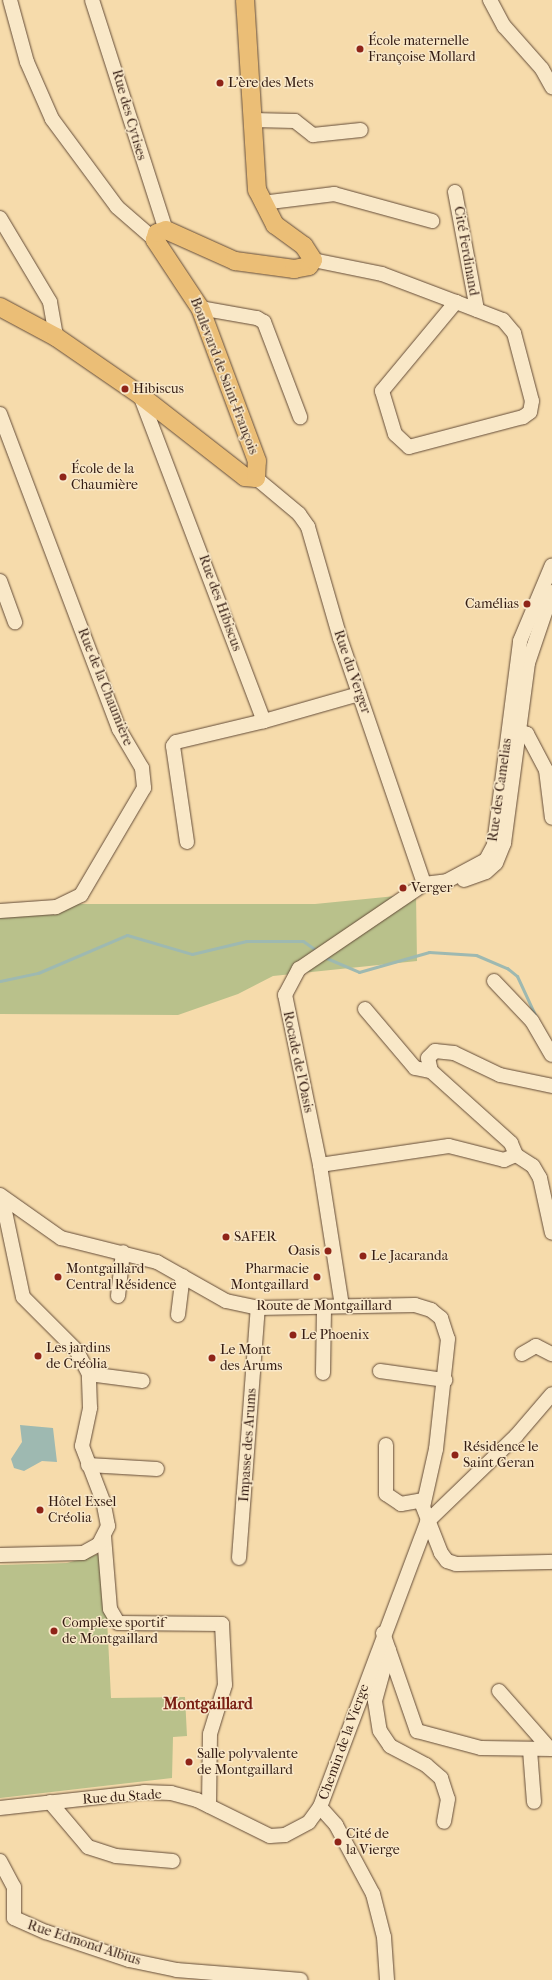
<!DOCTYPE html>
<html>
<head>
<meta charset="utf-8">
<style>
	body { margin:0 }
	#map { position:relative; width:552px; height:1980px; overflow:hidden; background:#f6dbab; font-family:"IM FELL French Canon",serif }
	div>[style] { position:absolute }
	[style*='--x'] { left:calc(var(--x)*1px); top:calc(var(--y)*1px); width:calc(var(--w)*1px); rotate:calc(var(--a)*1deg) }
	.green>* { inset:0; background:#b9c18b }
	.water>* { inset:0; background:#9eb9b1 }
	.stream>* { height:3px; margin:-1.5px; padding:0 1.5px; transform-origin:1.5px; border-radius:1.5px; background:#9eb9b1 }
	.roads { filter:drop-shadow(0 0 1px #644c38) drop-shadow(0 0 1px #644c38) }
	.minor>* { height:14px; margin:-7px; padding:0 7px; transform-origin:7px; border-radius:7px; background:#f9e8c8 }
	.major>* { height:18px; margin:-9px; padding:0 9px; transform-origin:9px; border-radius:9px; background:#ebbe76 }
	.dots>* { width:11px; height:11px; translate:-50% -50%; box-sizing:border-box; border:2px solid #f9e8c8; border-radius:50% }
	span { translate:-50% -50%; white-space:nowrap; text-align:center; line-height:1.15; -webkit-text-stroke:3px #f9e8c8; paint-order:stroke }
	.poi-label { font-size:14px; color:#341c12 }
	.left { translate:0 -50%; text-align:left }
	.right { translate:-100% -50%; text-align:right }
	.street-label { font-size:14px; color:#341c12 }
	.quarter-label { font-size:16px; color:#7a1f14; font-weight:700 }
</style>
</head>
<body>
<div id="map">
	<div class="green">
		<i style="clip-path:polygon(416px 894px,417px 961px,273px 976px,238px 994px,178px 1015px,0 1014px,0 904px,315px 904px)"></i>
		<i style="clip-path:polygon(99px 1554px,104px 1558px,111px 1698px,185px 1697px,187px 1736px,173px 1737px,172px 1778px,0 1798px,0 1565px,67px 1563px)"></i>
	</div>
	<div class="water">
		<i style="clip-path:polygon(20px 1425px,53px 1428px,57px 1462px,42px 1461px,24px 1471px,14px 1468px,11px 1459px,22px 1442px)"></i>
	</div>
	<div class="stream">
		<i style="--x:324;--y:957;--w:38;--a:23"></i>
		<i style="--x:359;--y:972;--w:73;--a:-15.9"></i>
		<i style="--x:429;--y:952;--w:47;--a:3.7"></i>
		<i style="--x:476;--y:955;--w:34;--a:23"></i>
		<i style="--x:507;--y:968;--w:13;--a:39"></i>
		<i style="--x:517;--y:976;--w:45;--a:65.1"></i>
		<i style="--x:0;--y:981;--w:39;--a:-12"></i>
		<i style="--x:38;--y:973;--w:97;--a:-23.1"></i>
		<i style="--x:127;--y:935;--w:68;--a:16.3"></i>
		<i style="--x:192;--y:954;--w:56;--a:-13.5"></i>
		<i style="--x:246;--y:941;--w:57;--a:0"></i>
		<i style="--x:303;--y:941;--w:19;--a:35"></i>
	</div>
	<div class="roads">
		<div class="minor">
			<i style="--x:10;--y:0;--w:64;--a:74.7"></i>
			<i style="--x:27;--y:62;--w:62;--a:66.3"></i>
			<i style="--x:52;--y:119;--w:109;--a:53.5"></i>
			<i style="--x:117;--y:207;--w:50;--a:41"></i>
			<i style="--x:92;--y:0;--w:242;--a:72.2"></i>
			<i style="--x:490;--y:0;--w:30;--a:62"></i>
			<i style="--x:504;--y:26;--w:57;--a:48.5"></i>
			<i style="--x:542;--y:69;--w:21;--a:61"></i>
			<i style="--x:253;--y:120;--w:42;--a:1.4"></i>
			<i style="--x:295;--y:121;--w:23;--a:38"></i>
			<i style="--x:313;--y:135;--w:48;--a:-5.9"></i>
			<i style="--x:455;--y:192;--w:120;--a:79.4"></i>
			<i style="--x:262;--y:203;--w:73;--a:-7.1"></i>
			<i style="--x:334;--y:194;--w:102;--a:15.4"></i>
			<i style="--x:0;--y:218;--w:98;--a:59.2"></i>
			<i style="--x:50;--y:302;--w:36;--a:80"></i>
			<i style="--x:313;--y:260;--w:70;--a:11.5"></i>
			<i style="--x:382;--y:274;--w:79;--a:20.7"></i>
			<i style="--x:456;--y:302;--w:50;--a:21"></i>
			<i style="--x:503;--y:320;--w:17;--a:50"></i>
			<i style="--x:514;--y:333;--w:70;--a:75.2"></i>
			<i style="--x:532;--y:401;--w:11;--a:100"></i>
			<i style="--x:530;--y:412;--w:9;--a:144"></i>
			<i style="--x:523;--y:417;--w:118;--a:165.3"></i>
			<i style="--x:409;--y:447;--w:19;--a:-137"></i>
			<i style="--x:395;--y:434;--w:45;--a:-106.8"></i>
			<i style="--x:382;--y:391;--w:116;--a:-50.3"></i>
			<i style="--x:200;--y:308;--w:58;--a:10"></i>
			<i style="--x:257;--y:318;--w:8;--a:30"></i>
			<i style="--x:264;--y:322;--w:102;--a:69.2"></i>
			<i style="--x:140;--y:395;--w:349;--a:69.2"></i>
			<i style="--x:264;--y:721;--w:99;--a:-15.9"></i>
			<i style="--x:0;--y:414;--w:337;--a:69.3"></i>
			<i style="--x:119;--y:729;--w:45;--a:59.5"></i>
			<i style="--x:142;--y:768;--w:20;--a:84"></i>
			<i style="--x:144;--y:788;--w:124;--a:120.5"></i>
			<i style="--x:81;--y:895;--w:28;--a:154"></i>
			<i style="--x:56;--y:907;--w:56;--a:175.9"></i>
			<i style="--x:256;--y:478;--w:56;--a:39.9"></i>
			<i style="--x:299;--y:514;--w:16;--a:55"></i>
			<i style="--x:308;--y:527;--w:116;--a:73.9"></i>
			<i style="--x:340;--y:638;--w:260;--a:71.1"></i>
			<i style="--x:0;--y:581;--w:44;--a:69.9"></i>
			<i style="--x:510;--y:728;--w:18;--a:19"></i>
			<i style="--x:527;--y:734;--w:41;--a:62.2"></i>
			<i style="--x:546;--y:770;--w:48;--a:82.9"></i>
			<i style="--x:187;--y:842;--w:97;--a:-98.3"></i>
			<i style="--x:173;--y:746;--w:5;--a:-53"></i>
			<i style="--x:176;--y:742;--w:90;--a:-13.4"></i>
			<i style="--x:464;--y:880;--w:23;--a:-20"></i>
			<i style="--x:486;--y:872;--w:13;--a:-42"></i>
			<i style="--x:496;--y:863;--w:22;--a:-68"></i>
			<i style="--x:504;--y:843;--w:182;--a:-82.4"></i>
			<i style="--x:528;--y:663;--w:75;--a:-71.3"></i>
			<i style="--x:424;--y:884;--w:23;--a:-7"></i>
			<i style="--x:447;--y:881;--w:44;--a:-28.3"></i>
			<i style="--x:486;--y:860;--w:17;--a:-62"></i>
			<i style="--x:494;--y:845;--w:206;--a:-82.7"></i>
			<i style="--x:520;--y:641;--w:82;--a:-67.2"></i>
			<i style="--x:494;--y:981;--w:55;--a:46.5"></i>
			<i style="--x:532;--y:1021;--w:39;--a:60"></i>
			<i style="--x:365;--y:1009;--w:77;--a:49.7"></i>
			<i style="--x:415;--y:1068;--w:16;--a:11"></i>
			<i style="--x:516;--y:1155;--w:20;--a:33"></i>
			<i style="--x:533;--y:1166;--w:14;--a:60"></i>
			<i style="--x:540;--y:1178;--w:56;--a:77.7"></i>
			<i style="--x:320;--y:1165;--w:130;--a:-8.4"></i>
			<i style="--x:449;--y:1146;--w:57;--a:14.3"></i>
			<i style="--x:504;--y:1160;--w:13;--a:-23"></i>
			<i style="--x:516;--y:1155;--w:13;--a:-113"></i>
			<i style="--x:511;--y:1143;--w:108;--a:-138"></i>
			<i style="--x:431;--y:1071;--w:13;--a:-103"></i>
			<i style="--x:428;--y:1058;--w:10;--a:-45"></i>
			<i style="--x:435;--y:1051;--w:19;--a:6"></i>
			<i style="--x:454;--y:1053;--w:51;--a:25.6"></i>
			<i style="--x:500;--y:1075;--w:53;--a:11.9"></i>
			<i style="--x:0;--y:1195;--w:75;--a:35.2"></i>
			<i style="--x:61;--y:1238;--w:99;--a:14"></i>
			<i style="--x:157;--y:1262;--w:79;--a:29.5"></i>
			<i style="--x:226;--y:1301;--w:33;--a:12"></i>
			<i style="--x:258;--y:1308;--w:157;--a:-1.1"></i>
			<i style="--x:415;--y:1305;--w:17;--a:17"></i>
			<i style="--x:431;--y:1310;--w:13;--a:39"></i>
			<i style="--x:441;--y:1318;--w:22;--a:72"></i>
			<i style="--x:448;--y:1339;--w:111;--a:96.2"></i>
			<i style="--x:436;--y:1449;--w:59;--a:102.6"></i>
			<i style="--x:423;--y:1507;--w:49;--a:68.6"></i>
			<i style="--x:441;--y:1553;--w:10;--a:53"></i>
			<i style="--x:447;--y:1561;--w:9;--a:18"></i>
			<i style="--x:456;--y:1564;--w:96;--a:-1.2"></i>
			<i style="--x:118;--y:1296;--w:44;--a:-83.5"></i>
			<i style="--x:342;--y:1306;--w:143;--a:-98.9"></i>
			<i style="--x:320;--y:1165;--w:174;--a:-101.6"></i>
			<i style="--x:285;--y:995;--w:30;--a:-62"></i>
			<i style="--x:299;--y:969;--w:151;--a:-34.2"></i>
			<i style="--x:178;--y:1315;--w:39;--a:-83"></i>
			<i style="--x:522;--y:1354;--w:16;--a:-30"></i>
			<i style="--x:536;--y:1346;--w:18;--a:27"></i>
			<i style="--x:380;--y:1371;--w:66;--a:7.9"></i>
			<i style="--x:323;--y:1373;--w:67;--a:-89.1"></i>
			<i style="--x:89;--y:1374;--w:54;--a:7.4"></i>
			<i style="--x:386;--y:1445;--w:49;--a:90"></i>
			<i style="--x:386;--y:1494;--w:18;--a:34"></i>
			<i style="--x:401;--y:1504;--w:23;--a:-10"></i>
			<i style="--x:88;--y:1465;--w:69;--a:3.3"></i>
			<i style="--x:104;--y:1536;--w:73;--a:85.3"></i>
			<i style="--x:110;--y:1609;--w:16;--a:60"></i>
			<i style="--x:118;--y:1623;--w:104;--a:0.6"></i>
			<i style="--x:222;--y:1624;--w:61;--a:87.2"></i>
			<i style="--x:225;--y:1685;--w:51;--a:107"></i>
			<i style="--x:210;--y:1734;--w:72;--a:90.8"></i>
			<i style="--x:0;--y:1555;--w:83;--a:-1.4"></i>
			<i style="--x:83;--y:1553;--w:18;--a:-29"></i>
			<i style="--x:99;--y:1544;--w:20;--a:-63"></i>
			<i style="--x:108;--y:1526;--w:25;--a:-101"></i>
			<i style="--x:103;--y:1501;--w:59;--a:-110.9"></i>
			<i style="--x:82;--y:1446;--w:39;--a:-78"></i>
			<i style="--x:90;--y:1408;--w:34;--a:-92"></i>
			<i style="--x:89;--y:1374;--w:26;--a:-118"></i>
			<i style="--x:77;--y:1351;--w:76;--a:-135"></i>
			<i style="--x:23;--y:1297;--w:102;--a:-101.9"></i>
			<i style="--x:239;--y:1558;--w:251;--a:-85.7"></i>
			<i style="--x:383;--y:1633;--w:104;--a:70.9"></i>
			<i style="--x:417;--y:1731;--w:66;--a:14.9"></i>
			<i style="--x:481;--y:1748;--w:71;--a:0.8"></i>
			<i style="--x:389;--y:1650;--w:53;--a:105.4"></i>
			<i style="--x:375;--y:1701;--w:30;--a:81"></i>
			<i style="--x:380;--y:1731;--w:18;--a:56"></i>
			<i style="--x:390;--y:1746;--w:41;--a:27.8"></i>
			<i style="--x:426;--y:1765;--w:20;--a:41"></i>
			<i style="--x:441;--y:1778;--w:22;--a:72"></i>
			<i style="--x:448;--y:1799;--w:23;--a:100"></i>
			<i style="--x:499;--y:1691;--w:76;--a:48.7"></i>
			<i style="--x:530;--y:1750;--w:52;--a:85.6"></i>
			<i style="--x:50;--y:1802;--w:59;--a:49.8"></i>
			<i style="--x:88;--y:1847;--w:29;--a:18"></i>
			<i style="--x:116;--y:1856;--w:57;--a:5"></i>
			<i style="--x:320;--y:1807;--w:24;--a:48"></i>
			<i style="--x:336;--y:1825;--w:78;--a:61.8"></i>
			<i style="--x:373;--y:1894;--w:44;--a:75.7"></i>
			<i style="--x:384;--y:1937;--w:43;--a:86"></i>
			<i style="--x:0;--y:1808;--w:145;--a:-6.3"></i>
			<i style="--x:144;--y:1792;--w:27;--a:2"></i>
			<i style="--x:171;--y:1793;--w:27;--a:15"></i>
			<i style="--x:197;--y:1800;--w:81;--a:26.3"></i>
			<i style="--x:270;--y:1836;--w:15;--a:-4"></i>
			<i style="--x:285;--y:1835;--w:27;--a:-28"></i>
			<i style="--x:309;--y:1822;--w:19;--a:-54"></i>
			<i style="--x:320;--y:1807;--w:304;--a:-69.4"></i>
			<i style="--x:427;--y:1522;--w:124;--a:-44"></i>
			<i style="--x:516;--y:1436;--w:55;--a:-49.4"></i>
			<i style="--x:0;--y:1861;--w:30;--a:62"></i>
			<i style="--x:14;--y:1887;--w:31;--a:90"></i>
			<i style="--x:14;--y:1918;--w:35;--a:24"></i>
			<i style="--x:46;--y:1932;--w:88;--a:18.6"></i>
			<i style="--x:129;--y:1960;--w:49;--a:11.8"></i>
			<i style="--x:177;--y:1970;--w:124;--a:4.6"></i>
		</div>
		<div class="major">
			<i style="--x:0;--y:307;--w:64;--a:28.2"></i>
			<i style="--x:56;--y:337;--w:102;--a:34.6"></i>
			<i style="--x:140;--y:395;--w:133;--a:38"></i>
			<i style="--x:245;--y:477;--w:11;--a:5"></i>
			<i style="--x:256;--y:478;--w:17;--a:-87"></i>
			<i style="--x:257;--y:461;--w:163;--a:-110.4"></i>
			<i style="--x:200;--y:308;--w:82;--a:-123.5"></i>
			<i style="--x:155;--y:240;--w:7;--a:-74"></i>
			<i style="--x:157;--y:233;--w:9;--a:-18"></i>
			<i style="--x:166;--y:230;--w:76;--a:24.2"></i>
			<i style="--x:235;--y:261;--w:60;--a:7.7"></i>
			<i style="--x:294;--y:269;--w:15;--a:-11"></i>
			<i style="--x:309;--y:266;--w:7;--a:-56"></i>
			<i style="--x:313;--y:260;--w:17;--a:-123"></i>
			<i style="--x:304;--y:246;--w:36;--a:-144"></i>
			<i style="--x:275;--y:225;--w:39;--a:-117"></i>
			<i style="--x:257;--y:190;--w:190;--a:-93.6"></i>
		</div>
	</div>
	<div class="dots">
		<i style="left:360px;top:49px;background:#8f2418"></i>
		<i style="left:220px;top:83px;background:#8f2418"></i>
		<i style="left:125px;top:389px;background:#8f2418"></i>
		<i style="left:63px;top:477px;background:#8f2418"></i>
		<i style="left:527px;top:604px;background:#8f2418"></i>
		<i style="left:403px;top:888px;background:#8f2418"></i>
		<i style="left:226px;top:1237px;background:#8f2418"></i>
		<i style="left:328px;top:1251px;background:#8f2418"></i>
		<i style="left:363px;top:1256px;background:#8f2418"></i>
		<i style="left:58px;top:1277px;background:#8f2418"></i>
		<i style="left:317px;top:1277px;background:#8f2418"></i>
		<i style="left:293px;top:1335px;background:#8f2418"></i>
		<i style="left:38px;top:1356px;background:#8f2418"></i>
		<i style="left:212px;top:1358px;background:#8f2418"></i>
		<i style="left:455px;top:1455px;background:#8f2418"></i>
		<i style="left:40px;top:1510px;background:#8f2418"></i>
		<i style="left:54px;top:1631px;background:#8f2418"></i>
		<i style="left:189px;top:1762px;background:#8f2418"></i>
		<i style="left:338px;top:1842px;background:#8f2418"></i>
	</div>
	<div class="poi-label">
		<span class="left" style="left:368px;top:49px">École maternelle<br>Françoise Mollard</span>
		<span class="left" style="left:228px;top:83px">L'ère des Mets</span>
		<span class="left" style="left:133px;top:389px">Hibiscus</span>
		<span class="left" style="left:71px;top:477px">École de la<br>Chaumière</span>
		<span class="right" style="left:519px;top:604px">Camélias</span>
		<span class="left" style="left:411px;top:888px">Verger</span>
		<span class="left" style="left:234px;top:1237px">SAFER</span>
		<span class="right" style="left:320px;top:1251px">Oasis</span>
		<span class="left" style="left:371px;top:1256px">Le Jacaranda</span>
		<span class="left" style="left:66px;top:1277px">Montgaillard<br>Central Résidence</span>
		<span class="right" style="left:309px;top:1277px">Pharmacie<br>Montgaillard</span>
		<span class="left" style="left:301px;top:1335px">Le Phoenix</span>
		<span class="left" style="left:46px;top:1356px">Les jardins<br>de Créolia</span>
		<span class="left" style="left:220px;top:1358px">Le Mont<br>des Arums</span>
		<span class="left" style="left:463px;top:1455px">Résidence le<br>Saint Geran</span>
		<span class="left" style="left:48px;top:1510px">Hôtel Exsel<br>Créolia</span>
		<span class="left" style="left:62px;top:1631px">Complexe sportif<br>de Montgaillard</span>
		<span class="left" style="left:197px;top:1762px">Salle polyvalente<br>de Montgaillard</span>
		<span class="left" style="left:346px;top:1842px">Cité de<br>la Vierge</span>
	</div>
	<div class="street-label">
		<span style="left:129px;top:115px;rotate:74deg">Rue des Cytises</span>
		<span style="left:466px;top:251px;rotate:80deg">Cité Ferdinand</span>
		<span style="left:224px;top:376px;rotate:69deg">Boulevard de Saint-François</span>
		<span style="left:220px;top:603px;rotate:70deg">Rue des Hibiscus</span>
		<span style="left:352px;top:672px;rotate:71deg">Rue du Verger</span>
		<span style="left:105px;top:687px;rotate:68deg">Rue de la Chaumière</span>
		<span style="left:500px;top:790px;rotate:-82deg">Rue des Camelias</span>
		<span style="left:298px;top:1062px;rotate:78deg">Rocade de l'Oasis</span>
		<span style="left:324px;top:1306px">Route de Montgaillard</span>
		<span style="left:248px;top:1445px;rotate:-86deg">Impasse des Arums</span>
		<span style="left:344px;top:1742px;rotate:-70deg">Chemin de la Vierge</span>
		<span style="left:122px;top:1797px;rotate:-4deg">Rue du Stade</span>
		<span style="left:84px;top:1943px;rotate:18deg">Rue Edmond Albius</span>
	</div>
	<div class="quarter-label">
		<span style="left:208px;top:1704px">Montgaillard</span>
	</div>
</div>
</body>
</html>
